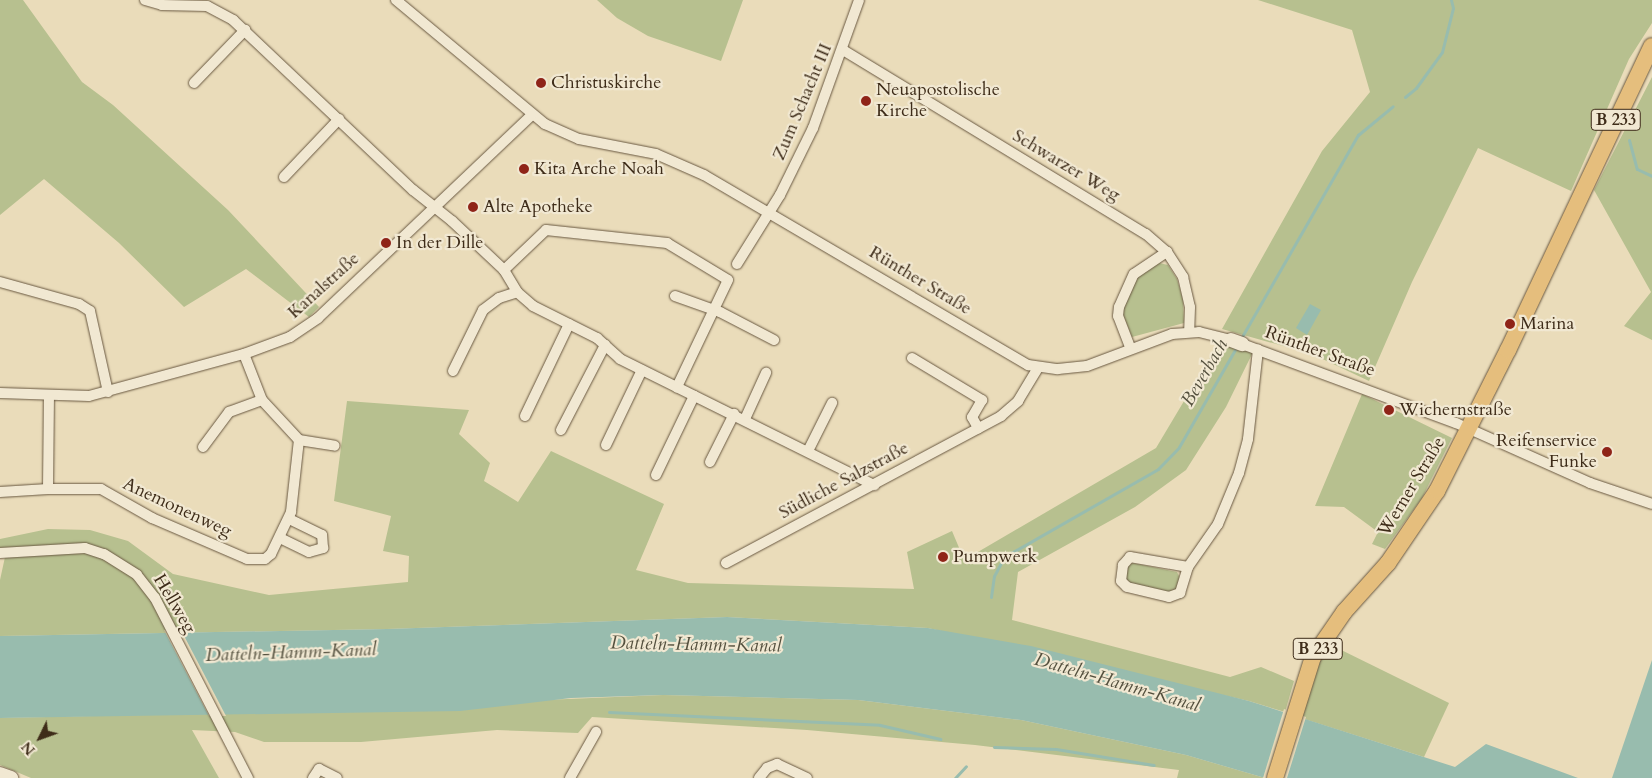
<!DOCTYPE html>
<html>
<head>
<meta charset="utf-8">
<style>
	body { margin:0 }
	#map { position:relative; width:1652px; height:778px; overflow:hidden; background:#eadcba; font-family:Cardo,serif }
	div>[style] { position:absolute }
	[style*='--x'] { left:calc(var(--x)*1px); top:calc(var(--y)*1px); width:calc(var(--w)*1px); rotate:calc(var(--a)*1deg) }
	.green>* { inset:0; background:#b7c08f }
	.water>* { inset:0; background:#98bcae }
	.pier>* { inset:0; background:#eadcba }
	.stream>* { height:3px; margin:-1.5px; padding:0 1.5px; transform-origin:1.5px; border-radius:1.5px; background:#98bcae }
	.roads { filter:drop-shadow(0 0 1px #695841) drop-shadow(0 0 1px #695841) }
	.street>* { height:10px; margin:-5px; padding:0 5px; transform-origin:5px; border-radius:5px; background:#f1e8d2 }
	.secondary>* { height:14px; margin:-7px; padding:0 7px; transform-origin:7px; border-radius:7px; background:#f1e8d2 }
	.primary>* { height:16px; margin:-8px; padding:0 8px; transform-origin:8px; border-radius:8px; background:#e5be7d }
	.dots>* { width:14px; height:14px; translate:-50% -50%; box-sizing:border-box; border:2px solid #f1e8d2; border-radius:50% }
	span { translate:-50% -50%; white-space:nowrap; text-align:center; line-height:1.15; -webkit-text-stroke:4.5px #f1e8d2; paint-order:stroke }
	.shield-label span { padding:1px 4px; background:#f1e8d2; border:1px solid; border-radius:4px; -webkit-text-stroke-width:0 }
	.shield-label { font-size:16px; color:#3e2c19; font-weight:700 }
	.poi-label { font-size:18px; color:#3e2c19 }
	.left { translate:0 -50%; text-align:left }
	.right { translate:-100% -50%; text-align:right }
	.street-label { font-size:18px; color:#3e2c19 }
	.water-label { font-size:19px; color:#54503e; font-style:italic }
	.north { position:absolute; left:15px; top:713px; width:50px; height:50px; -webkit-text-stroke:4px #f1e8d2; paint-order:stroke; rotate:228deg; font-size:14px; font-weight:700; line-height:20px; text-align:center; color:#3e2c19 }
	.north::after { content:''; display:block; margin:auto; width:18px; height:22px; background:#3e2c19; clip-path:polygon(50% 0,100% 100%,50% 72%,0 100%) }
</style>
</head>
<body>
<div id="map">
	<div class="green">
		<i style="clip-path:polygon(0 0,23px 0,82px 82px,113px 105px,228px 210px,319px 307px,309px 317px,246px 269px,184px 307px,119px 243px,44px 179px,0 215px)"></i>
		<i style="clip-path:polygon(597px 0,743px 0,721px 61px,648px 36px,617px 18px)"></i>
		<i style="clip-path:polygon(1258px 0,1652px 0,1652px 23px,1629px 59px,1571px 191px,1478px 148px,1412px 282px,1369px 381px,1312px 354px,1222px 329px,1322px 151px,1370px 92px,1352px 30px)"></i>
		<i style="clip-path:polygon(1652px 77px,1652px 340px,1624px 326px,1651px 292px,1594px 190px)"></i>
		<i style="clip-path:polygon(1159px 263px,1168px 265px,1177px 279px,1183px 299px,1184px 323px,1132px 337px,1122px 312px,1135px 278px)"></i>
		<i style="clip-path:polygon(1218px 344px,1253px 352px,1226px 407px,1186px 470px,1135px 507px,1018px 572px,1012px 620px,1230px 677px,1261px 667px,1294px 681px,1285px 712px,1249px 701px,928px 628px,727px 617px,387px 629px,0 636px,0 580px,5px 557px,0 555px,0 539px,48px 529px,90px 530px,128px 541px,173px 574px,269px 595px,408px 582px,409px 556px,383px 551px,391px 516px,334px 501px,347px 401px,469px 410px,459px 434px,490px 463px,484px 481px,518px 502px,551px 451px,664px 504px,636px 570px,688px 583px,914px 589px,907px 552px,952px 531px,960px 550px,971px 556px,1156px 448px)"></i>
		<i style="clip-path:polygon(1362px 394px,1452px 438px,1422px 498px,1385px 549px,1372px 544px,1378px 532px,1344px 507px,1315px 506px)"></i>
		<i style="clip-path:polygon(1133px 563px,1177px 572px,1181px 580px,1176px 590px,1170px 593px,1132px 584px,1125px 578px,1128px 566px)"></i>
		<i style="clip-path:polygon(1325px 642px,1449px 703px,1424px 757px,1298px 717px)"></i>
		<i style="clip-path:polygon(663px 695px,858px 700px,1021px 720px,1186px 755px,1265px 778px,1177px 778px,1179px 770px,975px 745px,807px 730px,592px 717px,578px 733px,497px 730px,361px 742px,264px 742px,235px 732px,192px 730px,219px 778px,31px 778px,0 765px,0 718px,234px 713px)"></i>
	</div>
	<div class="water">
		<i style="clip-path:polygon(1310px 304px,1321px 310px,1307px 335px,1296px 328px)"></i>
		<i style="clip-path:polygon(727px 617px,928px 628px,1031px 646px,1249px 701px,1455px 767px,1486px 744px,1578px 778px,1265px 778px,1186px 755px,1021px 720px,858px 700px,663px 695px,571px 698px,460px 711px,0 718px,0 636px,387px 629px)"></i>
		<i style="clip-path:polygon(1652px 660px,1652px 778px,1612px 778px)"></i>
	</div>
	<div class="pier">
		<i style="clip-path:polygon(164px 630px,181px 630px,226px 716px,209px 716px)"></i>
		<i style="clip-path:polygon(1284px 709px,1306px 717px,1287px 778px,1263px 778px)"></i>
	</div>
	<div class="stream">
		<i style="--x:1405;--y:97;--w:14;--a:-39"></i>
		<i style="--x:1416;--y:88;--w:44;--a:-54.2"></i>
		<i style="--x:1442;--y:52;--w:45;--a:-76"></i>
		<i style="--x:1453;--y:8;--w:8;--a:-104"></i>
		<i style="--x:1629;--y:140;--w:30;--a:75"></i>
		<i style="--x:1637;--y:169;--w:17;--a:25"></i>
		<i style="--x:1240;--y:340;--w:237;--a:-60.1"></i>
		<i style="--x:1358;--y:135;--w:45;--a:-39.6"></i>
		<i style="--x:991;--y:597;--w:21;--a:-82"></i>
		<i style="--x:994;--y:576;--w:21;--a:-62"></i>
		<i style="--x:1004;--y:557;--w:177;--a:-29.7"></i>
		<i style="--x:1158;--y:469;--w:30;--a:-46"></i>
		<i style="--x:1179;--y:447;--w:116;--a:-60.1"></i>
		<i style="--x:609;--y:712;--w:271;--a:2.7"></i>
		<i style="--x:880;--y:725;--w:62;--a:13.1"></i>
		<i style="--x:994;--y:747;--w:62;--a:1.8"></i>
		<i style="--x:1056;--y:749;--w:99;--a:9.3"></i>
		<i style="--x:955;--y:778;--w:16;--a:-47"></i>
	</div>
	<div class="roads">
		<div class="street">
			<i style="--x:145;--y:0;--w:18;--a:16"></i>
			<i style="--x:162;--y:5;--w:45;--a:1.3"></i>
			<i style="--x:207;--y:6;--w:30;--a:28"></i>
			<i style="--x:233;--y:20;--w:248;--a:43.4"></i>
			<i style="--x:413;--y:190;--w:50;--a:38.5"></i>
			<i style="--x:452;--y:221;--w:71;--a:43.3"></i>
			<i style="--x:504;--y:270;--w:26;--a:59"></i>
			<i style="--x:517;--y:292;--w:21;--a:41"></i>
			<i style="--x:533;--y:306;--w:72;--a:26.6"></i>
			<i style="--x:597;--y:338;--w:31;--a:42"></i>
			<i style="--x:620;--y:359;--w:284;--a:26.4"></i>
			<i style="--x:396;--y:0;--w:194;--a:39.8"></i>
			<i style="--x:545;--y:124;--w:37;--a:24"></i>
			<i style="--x:579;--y:139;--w:78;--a:11"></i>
			<i style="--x:656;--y:154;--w:52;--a:23.6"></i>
			<i style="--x:704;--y:175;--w:376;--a:30.4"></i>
			<i style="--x:1028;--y:365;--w:30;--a:8"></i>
			<i style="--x:1058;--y:369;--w:29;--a:-6"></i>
			<i style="--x:1087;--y:366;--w:91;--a:-20.6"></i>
			<i style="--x:1172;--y:334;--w:27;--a:-4"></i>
			<i style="--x:1199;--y:332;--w:33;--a:14"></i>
			<i style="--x:843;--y:50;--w:354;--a:31.3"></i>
			<i style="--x:1146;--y:234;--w:28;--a:41"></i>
			<i style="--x:1167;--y:252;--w:30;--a:57"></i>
			<i style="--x:1183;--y:277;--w:31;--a:77"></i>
			<i style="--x:1190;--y:307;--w:25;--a:92"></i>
			<i style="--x:194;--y:83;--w:74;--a:-46.1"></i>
			<i style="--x:284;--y:177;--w:80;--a:-46.5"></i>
			<i style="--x:737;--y:264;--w:81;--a:-58.1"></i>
			<i style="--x:780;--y:195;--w:75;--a:-63.8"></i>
			<i style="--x:813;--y:128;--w:136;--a:-70.2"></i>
			<i style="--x:504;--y:270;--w:58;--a:-43.6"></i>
			<i style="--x:546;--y:230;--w:122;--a:6.1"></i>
			<i style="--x:667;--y:243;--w:71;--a:31.2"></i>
			<i style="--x:728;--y:280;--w:119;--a:115.5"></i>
			<i style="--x:0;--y:282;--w:82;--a:15.6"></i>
			<i style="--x:79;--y:304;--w:13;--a:32"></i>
			<i style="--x:90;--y:311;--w:83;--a:77.5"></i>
			<i style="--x:675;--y:296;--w:48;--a:19.6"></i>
			<i style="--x:720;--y:312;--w:61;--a:27.4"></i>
			<i style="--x:1242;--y:344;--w:228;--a:20.3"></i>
			<i style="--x:1456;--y:423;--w:147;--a:24.1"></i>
			<i style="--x:1590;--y:483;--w:65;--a:18.7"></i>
			<i style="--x:1130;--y:347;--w:33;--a:-111"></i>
			<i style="--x:1118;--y:316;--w:9;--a:-84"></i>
			<i style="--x:1119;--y:307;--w:36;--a:-66"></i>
			<i style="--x:1134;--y:274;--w:40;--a:-34"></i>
			<i style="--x:912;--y:358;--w:82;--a:31"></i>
			<i style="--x:982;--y:400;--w:20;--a:120"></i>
			<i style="--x:972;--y:417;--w:13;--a:61"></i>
			<i style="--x:453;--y:371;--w:68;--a:-63.8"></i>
			<i style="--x:483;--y:310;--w:20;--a:-37"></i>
			<i style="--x:499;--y:298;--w:19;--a:-18"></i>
			<i style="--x:0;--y:393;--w:89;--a:1.9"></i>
			<i style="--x:89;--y:396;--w:161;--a:-15.2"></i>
			<i style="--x:244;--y:354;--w:49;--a:-20.3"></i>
			<i style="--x:290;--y:337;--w:34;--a:-34"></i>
			<i style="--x:318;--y:318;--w:295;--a:-43.5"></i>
			<i style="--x:525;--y:416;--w:102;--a:-64.4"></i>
			<i style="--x:745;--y:419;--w:51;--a:-65.5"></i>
			<i style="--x:561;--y:430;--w:96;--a:-62.6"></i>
			<i style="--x:299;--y:440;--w:36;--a:9"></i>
			<i style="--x:606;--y:445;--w:83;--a:-64.4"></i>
			<i style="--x:203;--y:447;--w:44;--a:-53.4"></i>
			<i style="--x:229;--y:412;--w:35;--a:-20"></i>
			<i style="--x:808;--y:451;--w:54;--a:-63.4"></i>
			<i style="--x:710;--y:462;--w:54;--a:-63.4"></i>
			<i style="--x:656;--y:475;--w:88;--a:-64.3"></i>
			<i style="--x:48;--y:489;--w:53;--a:0"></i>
			<i style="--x:101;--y:489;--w:59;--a:29.6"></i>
			<i style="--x:152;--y:518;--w:103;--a:23.3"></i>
			<i style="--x:247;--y:559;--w:18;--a:0"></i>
			<i style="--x:265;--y:559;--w:8;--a:-40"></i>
			<i style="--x:271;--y:554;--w:47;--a:-64.5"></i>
			<i style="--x:291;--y:512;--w:72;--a:-83.7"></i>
			<i style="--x:299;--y:440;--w:54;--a:-132.8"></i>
			<i style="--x:262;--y:400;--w:49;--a:-111.4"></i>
			<i style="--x:0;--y:492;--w:48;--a:-3.6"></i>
			<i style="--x:48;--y:489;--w:92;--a:-89.4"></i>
			<i style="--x:280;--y:538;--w:32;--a:26"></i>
			<i style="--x:309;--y:552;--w:15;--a:-16"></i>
			<i style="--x:323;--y:548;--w:13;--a:-94"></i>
			<i style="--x:322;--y:535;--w:37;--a:-154"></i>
			<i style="--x:0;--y:553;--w:85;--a:-3.4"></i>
			<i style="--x:85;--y:548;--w:20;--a:18"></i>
			<i style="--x:104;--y:554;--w:39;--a:32"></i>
			<i style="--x:137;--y:575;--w:29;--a:52"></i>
			<i style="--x:155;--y:598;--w:203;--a:62.7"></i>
			<i style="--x:726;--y:563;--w:312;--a:-28.1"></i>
			<i style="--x:1001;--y:416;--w:23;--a:-41"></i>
			<i style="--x:1018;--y:401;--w:39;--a:-59"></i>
			<i style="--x:1188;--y:567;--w:59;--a:-170.2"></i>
			<i style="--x:1130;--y:557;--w:11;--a:131"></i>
			<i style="--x:1123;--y:565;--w:16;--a:97"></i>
			<i style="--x:1121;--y:581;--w:8;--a:45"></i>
			<i style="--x:1127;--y:587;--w:43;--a:13.4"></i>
			<i style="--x:1169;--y:597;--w:12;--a:-20"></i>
			<i style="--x:1180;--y:593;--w:27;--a:-73"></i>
			<i style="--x:1188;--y:567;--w:52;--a:-55.1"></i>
			<i style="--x:1218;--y:524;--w:55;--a:-67.6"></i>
			<i style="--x:1239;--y:473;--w:35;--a:-75"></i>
			<i style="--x:1248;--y:439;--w:90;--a:-83.6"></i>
			<i style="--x:313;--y:778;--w:11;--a:-56"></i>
			<i style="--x:319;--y:769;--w:20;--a:27"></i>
			<i style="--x:570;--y:778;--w:53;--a:-60.5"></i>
			<i style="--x:759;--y:778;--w:13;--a:-51"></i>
			<i style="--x:767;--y:768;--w:11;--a:-22"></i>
			<i style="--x:777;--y:764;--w:33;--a:25"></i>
		</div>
		<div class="secondary">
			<i style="--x:1231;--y:340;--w:12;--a:20"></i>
			<i style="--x:0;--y:774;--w:12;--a:20"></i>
		</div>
		<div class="primary">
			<i style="--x:1275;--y:778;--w:127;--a:-72.6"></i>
			<i style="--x:1313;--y:657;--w:55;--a:-55.4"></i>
			<i style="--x:1344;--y:612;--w:66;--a:-48.1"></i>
			<i style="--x:1388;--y:563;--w:87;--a:-55.8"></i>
			<i style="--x:1437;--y:491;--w:158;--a:-63.3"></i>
			<i style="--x:1508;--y:350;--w:336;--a:-64.7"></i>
		</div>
	</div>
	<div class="dots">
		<i style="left:541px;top:83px;background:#8f2418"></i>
		<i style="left:866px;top:101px;background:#8f2418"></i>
		<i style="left:524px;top:169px;background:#8f2418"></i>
		<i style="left:473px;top:207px;background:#8f2418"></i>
		<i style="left:386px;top:243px;background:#8f2418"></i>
		<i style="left:1510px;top:324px;background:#8f2418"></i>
		<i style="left:1389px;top:410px;background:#8f2418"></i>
		<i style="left:1607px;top:452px;background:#8f2418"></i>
		<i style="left:943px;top:557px;background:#8f2418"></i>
	</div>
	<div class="shield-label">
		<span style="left:1616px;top:120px">B 233</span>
		<span style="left:1318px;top:649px">B 233</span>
	</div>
	<div class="poi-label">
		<span class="left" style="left:551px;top:83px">Christuskirche</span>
		<span class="left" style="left:876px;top:101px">Neuapostolische<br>Kirche</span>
		<span class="left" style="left:534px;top:169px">Kita Arche Noah</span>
		<span class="left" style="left:483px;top:207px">Alte Apotheke</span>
		<span class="left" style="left:396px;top:243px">In der Dille</span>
		<span class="left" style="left:1520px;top:324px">Marina</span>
		<span class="left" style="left:1399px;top:410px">Wichernstraße</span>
		<span class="right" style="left:1597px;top:452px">Reifenservice<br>Funke</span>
		<span class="left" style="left:953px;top:557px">Pumpwerk</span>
	</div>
	<div class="street-label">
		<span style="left:803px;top:102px;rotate:-67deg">Zum Schacht III</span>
		<span style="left:1066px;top:166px;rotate:31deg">Schwarzer Weg</span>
		<span style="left:920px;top:281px;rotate:31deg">Rünther Straße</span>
		<span style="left:324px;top:286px;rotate:-42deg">Kanalstraße</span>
		<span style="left:1320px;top:352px;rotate:20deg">Rünther Straße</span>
		<span style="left:844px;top:481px;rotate:-28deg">Südliche Salzstraße</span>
		<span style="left:1412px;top:487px;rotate:-59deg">Werner Straße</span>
		<span style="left:177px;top:508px;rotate:25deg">Anemonenweg</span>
		<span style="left:174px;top:604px;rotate:59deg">Hellweg</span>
	</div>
	<div class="water-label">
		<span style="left:1205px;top:373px;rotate:-60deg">Beverbach</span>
		<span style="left:696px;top:645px;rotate:1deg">Datteln-Hamm-Kanal</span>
		<span style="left:291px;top:653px;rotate:-2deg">Datteln-Hamm-Kanal</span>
		<span style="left:1117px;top:683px;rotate:16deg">Datteln-Hamm-Kanal</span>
	</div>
	<div class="north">N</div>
</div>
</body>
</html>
